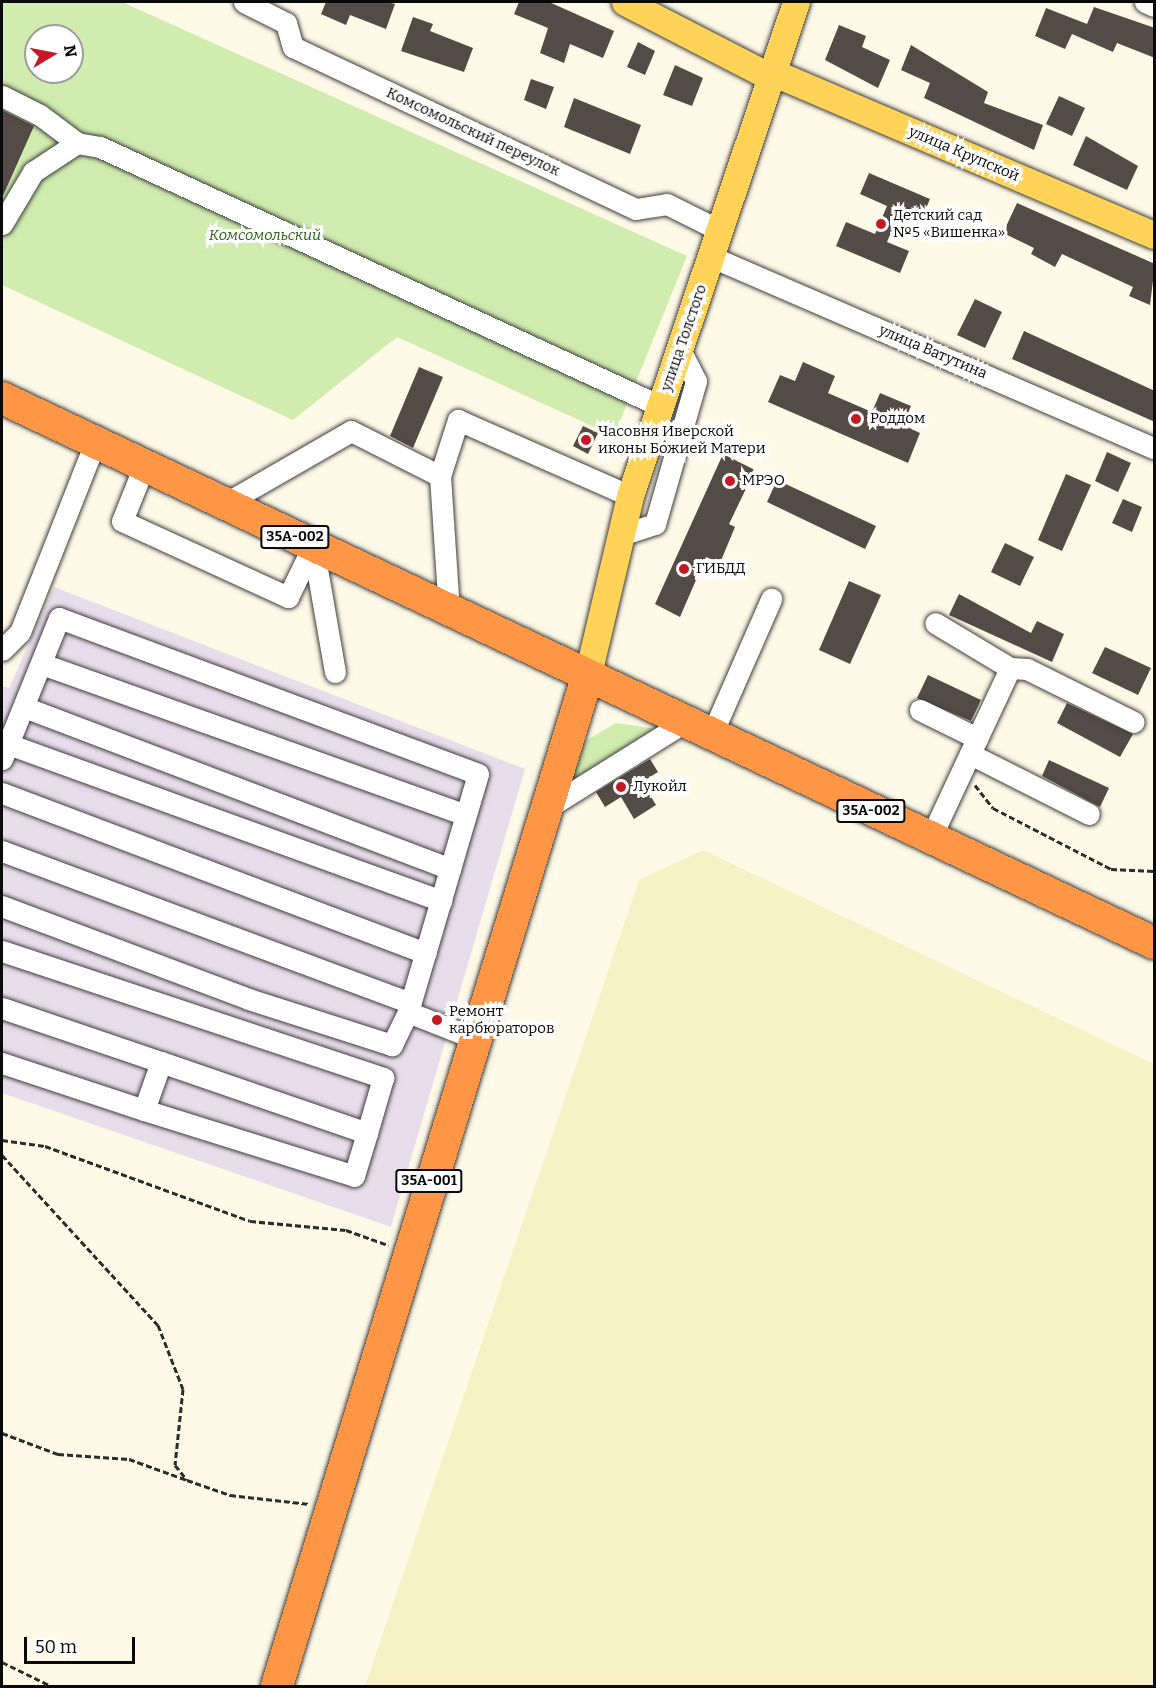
<!DOCTYPE html>
<html>
<head>
<meta charset="utf-8">
<style>
	body { margin:0 }
	#map { position:relative; width:1156px; height:1688px; overflow:hidden; background:#fffae7; font-family:Bitter,serif }
	div>[style] { position:absolute }
	[style*='--x'] { left:calc(var(--x)*1px); top:calc(var(--y)*1px); width:calc(var(--w)*1px); rotate:calc(var(--a)*1deg) }
	.industrial>* { inset:0; background:#e9ddeb }
	.farmland>* { inset:0; background:#f7f2c5 }
	.green>* { inset:0; background:#d0ecae }
	.building>* { inset:0; background:#544b46 }
	.path>* { height:3px; margin-top:-1.5px; transform-origin:0; background:repeating-linear-gradient(90deg,#2c2c2c 0 6px,transparent 0 9px) }
	.roads { filter:drop-shadow(0 0 2px #3d3d3d) drop-shadow(0 0 2px #3d3d3d) }
	.minor>* { height:21px; margin:-10.5px; padding:0 10.5px; transform-origin:10.5px; border-radius:10.5px; background:#fff }
	.major>* { height:27px; margin:-13.5px; padding:0 13.5px; transform-origin:13.5px; border-radius:13.5px; background:#ffd357 }
	.highway>* { height:32px; margin:-16px; padding:0 16px; transform-origin:16px; border-radius:16px; background:#ff9645 }
	.dots>* { width:16px; height:16px; translate:-50% -50%; box-sizing:border-box; border:3px solid #fff; border-radius:50% }
	span { translate:-50% -50%; white-space:nowrap; text-align:center; line-height:1.15; -webkit-text-stroke:6px #fff; paint-order:stroke }
	.shield-label span { padding:2px 4px; background:#fff; border:2px solid; border-radius:4px; -webkit-text-stroke-width:0 }
	.shield-label { font-size:14px; color:#0a0a0a; font-weight:700 }
	.street-label { font-size:15px; color:#0a0a0a }
	.poi-label { font-size:15px; color:#0a0a0a }
	.left { translate:0 -50%; text-align:left }
	.park-label { font-size:15px; color:#296617; font-style:italic }
	.frame { position:absolute; inset:0; border:3px solid #0a0a0a; pointer-events:none }
	.north { position:absolute; left:24px; top:24px; width:60px; height:60px; box-sizing:border-box; background:#fff; border:2px solid #9d9d9d; border-radius:50%; rotate:80deg; font-size:16px; font-weight:700; line-height:24px; text-align:center; color:#0a0a0a }
	.north::after { content:''; display:block; margin:auto; width:21px; height:27px; background:#c41824; clip-path:polygon(50% 0,100% 100%,50% 72%,0 100%) }
	.scale { position:absolute; left:24px; top:1637px; width:111px; height:27px; box-sizing:border-box; border:3px solid #0a0a0a; border-top:0; padding-left:8px; font-size:18px; line-height:21px; white-space:nowrap; color:#0a0a0a; -webkit-text-stroke:4px #fff; paint-order:stroke }
</style>
</head>
<body>
<div id="map">
	<div class="industrial">
		<i style="clip-path:polygon(54px 587px,525px 769px,391px 1227px,2px 1093px,2px 686px,9px 688px)"></i>
	</div>
	<div class="farmland">
		<i style="clip-path:polygon(703px 850px,1154px 1064px,1154px 1686px,365px 1686px,639px 880px)"></i>
	</div>
	<div class="green">
		<i style="clip-path:polygon(evenodd,2px 2px,122px 2px,687px 256px,614px 436px,397px 337px,293px 420px,2px 285px,2px 2px,36px 36px,72px 36px,72px 72px,36px 72px,36px 36px)"></i>
		<i style="clip-path:polygon(616px 723px,663px 730px,559px 792px,580px 744px)"></i>
	</div>
	<div class="building">
		<i style="clip-path:polygon(326px 2px,388px 2px,395px 4px,386px 29px,350px 15px,346px 25px,321px 14px)"></i>
		<i style="clip-path:polygon(519px 2px,549px 2px,614px 31px,603px 58px,570px 44px,564px 63px,540px 53px,548px 28px,514px 14px)"></i>
		<i style="clip-path:polygon(1094px 7px,1155px 28px,1155px 58px,1117px 43px,1113px 52px,1072px 34px,1065px 49px,1035px 36px,1046px 8px,1087px 24px)"></i>
		<i style="clip-path:polygon(413px 17px,433px 24px,430px 31px,473px 48px,464px 72px,401px 51px)"></i>
		<i style="clip-path:polygon(839px 25px,866px 36px,862px 47px,890px 60px,878px 88px,825px 60px)"></i>
		<i style="clip-path:polygon(638px 42px,655px 51px,645px 75px,627px 67px)"></i>
		<i style="clip-path:polygon(911px 45px,988px 92px,984px 103px,1043px 125px,1034px 150px,924px 98px,930px 83px,901px 70px)"></i>
		<i style="clip-path:polygon(675px 65px,703px 78px,692px 106px,663px 95px)"></i>
		<i style="clip-path:polygon(531px 79px,554px 87px,546px 109px,524px 100px)"></i>
		<i style="clip-path:polygon(1059px 96px,1085px 108px,1072px 136px,1046px 124px)"></i>
		<i style="clip-path:polygon(574px 98px,641px 125px,630px 154px,564px 127px)"></i>
		<i style="clip-path:polygon(2px 110px,34px 126px,2px 198px)"></i>
		<i style="clip-path:polygon(1086px 136px,1138px 166px,1127px 190px,1073px 165px)"></i>
		<i style="clip-path:polygon(869px 173px,930px 199px,921px 220px,900px 211px,887px 242px,909px 251px,900px 273px,836px 246px,846px 222px,875px 234px,887px 206px,860px 194px)"></i>
		<i style="clip-path:polygon(1017px 203px,1155px 264px,1150px 305px,1129px 296px,1133px 287px,1062px 254px,1055px 267px,1031px 254px,1034px 248px,1003px 233px)"></i>
		<i style="clip-path:polygon(975px 299px,1002px 312px,985px 348px,957px 335px)"></i>
		<i style="clip-path:polygon(1024px 331px,1155px 391px,1155px 422px,1012px 359px)"></i>
		<i style="clip-path:polygon(803px 362px,835px 376px,828px 393px,872px 412px,880px 393px,911px 406px,903px 425px,920px 433px,908px 463px,768px 402px,780px 375px,795px 381px)"></i>
		<i style="clip-path:polygon(419px 367px,443px 377px,413px 448px,390px 436px)"></i>
		<i style="clip-path:polygon(583px 426px,598px 433px,588px 454px,573px 446px)"></i>
		<i style="clip-path:polygon(1107px 452px,1131px 463px,1118px 492px,1095px 481px)"></i>
		<i style="clip-path:polygon(723px 454px,755px 470px,729px 524px,735px 527px,720px 563px,706px 557px,680px 617px,655px 604px)"></i>
		<i style="clip-path:polygon(1066px 474px,1091px 485px,1062px 551px,1038px 540px)"></i>
		<i style="clip-path:polygon(777px 480px,876px 526px,865px 549px,767px 502px)"></i>
		<i style="clip-path:polygon(1123px 499px,1142px 507px,1132px 532px,1112px 523px)"></i>
		<i style="clip-path:polygon(1005px 543px,1034px 557px,1020px 586px,991px 572px)"></i>
		<i style="clip-path:polygon(849px 581px,881px 595px,850px 664px,819px 650px)"></i>
		<i style="clip-path:polygon(959px 594px,1031px 633px,1037px 621px,1064px 634px,1052px 662px,949px 615px)"></i>
		<i style="clip-path:polygon(1105px 647px,1151px 668px,1138px 695px,1092px 673px)"></i>
		<i style="clip-path:polygon(928px 675px,981px 700px,971px 721px,917px 698px)"></i>
		<i style="clip-path:polygon(1067px 703px,1133px 734px,1120px 757px,1057px 723px)"></i>
		<i style="clip-path:polygon(650px 759px,658px 772px,642px 782px,656px 805px,634px 819px,621px 797px,605px 807px,596px 792px)"></i>
		<i style="clip-path:polygon(1049px 760px,1109px 788px,1100px 807px,1042px 776px)"></i>
	</div>
	<div class="path">
		<i style="--x:975;--y:785;--w:29;--a:52"></i>
		<i style="--x:993;--y:808;--w:133;--a:27.3"></i>
		<i style="--x:1111;--y:869;--w:43;--a:2.7"></i>
		<i style="--x:2;--y:1140;--w:43;--a:7.9"></i>
		<i style="--x:45;--y:1146;--w:218;--a:20.1"></i>
		<i style="--x:250;--y:1221;--w:96;--a:5.4"></i>
		<i style="--x:346;--y:1230;--w:45;--a:19.7"></i>
		<i style="--x:2;--y:1155;--w:231;--a:47.5"></i>
		<i style="--x:158;--y:1325;--w:69;--a:68.7"></i>
		<i style="--x:183;--y:1389;--w:76;--a:96"></i>
		<i style="--x:175;--y:1465;--w:19;--a:51"></i>
		<i style="--x:187;--y:1480;--w:46;--a:19.2"></i>
		<i style="--x:230;--y:1495;--w:80;--a:6.5"></i>
		<i style="--x:2;--y:1433;--w:60;--a:20.6"></i>
		<i style="--x:58;--y:1454;--w:71;--a:4"></i>
		<i style="--x:129;--y:1459;--w:62;--a:19.9"></i>
		<i style="--x:2;--y:1662;--w:55;--a:26.1"></i>
	</div>
	<div class="roads">
		<div class="minor">
			<i style="--x:244;--y:2;--w:47;--a:26.6"></i>
			<i style="--x:286;--y:23;--w:25;--a:74"></i>
			<i style="--x:293;--y:47;--w:379;--a:25.3"></i>
			<i style="--x:636;--y:209;--w:31;--a:-9"></i>
			<i style="--x:667;--y:204;--w:58;--a:26.6"></i>
			<i style="--x:1145;--y:2;--w:10;--a:24"></i>
			<i style="--x:2;--y:96;--w:42;--a:26.6"></i>
			<i style="--x:40;--y:115;--w:46;--a:37.1"></i>
			<i style="--x:77;--y:143;--w:23;--a:10"></i>
			<i style="--x:100;--y:147;--w:617;--a:24.82"></i>
			<i style="--x:2;--y:224;--w:61;--a:-59.2"></i>
			<i style="--x:33;--y:172;--w:53;--a:-33.4"></i>
			<i style="--x:712;--y:257;--w:482;--a:23.4"></i>
			<i style="--x:144;--y:466;--w:59;--a:111.8"></i>
			<i style="--x:122;--y:521;--w:183;--a:24.6"></i>
			<i style="--x:288;--y:597;--w:57;--a:-63.9"></i>
			<i style="--x:440;--y:476;--w:59;--a:-72.2"></i>
			<i style="--x:458;--y:420;--w:188;--a:23.8"></i>
			<i style="--x:226;--y:503;--w:144;--a:-29.9"></i>
			<i style="--x:351;--y:431;--w:100;--a:26.8"></i>
			<i style="--x:440;--y:476;--w:136;--a:86.2"></i>
			<i style="--x:621;--y:535;--w:36;--a:-18"></i>
			<i style="--x:655;--y:524;--w:149;--a:-74"></i>
			<i style="--x:696;--y:381;--w:36;--a:-117"></i>
			<i style="--x:313;--y:546;--w:128;--a:80.1"></i>
			<i style="--x:2;--y:650;--w:25;--a:-45"></i>
			<i style="--x:20;--y:632;--w:203;--a:-68.4"></i>
			<i style="--x:42;--y:664;--w:449;--a:19.6"></i>
			<i style="--x:1010;--y:668;--w:17;--a:3"></i>
			<i style="--x:1027;--y:669;--w:119;--a:26.4"></i>
			<i style="--x:24;--y:707;--w:456;--a:20.8"></i>
			<i style="--x:920;--y:710;--w:64;--a:26.2"></i>
			<i style="--x:711;--y:736;--w:150;--a:-66.3"></i>
			<i style="--x:8;--y:744;--w:461;--a:19.9"></i>
			<i style="--x:970;--y:754;--w:133;--a:26.8"></i>
			<i style="--x:2;--y:759;--w:152;--a:-68"></i>
			<i style="--x:59;--y:618;--w:447;--a:20.4"></i>
			<i style="--x:478;--y:774;--w:248;--a:106.4"></i>
			<i style="--x:408;--y:1012;--w:37;--a:116"></i>
			<i style="--x:392;--y:1045;--w:150;--a:-162.2"></i>
			<i style="--x:249;--y:999;--w:264;--a:-159.4"></i>
			<i style="--x:2;--y:793;--w:453;--a:20.7"></i>
			<i style="--x:547;--y:808;--w:160;--a:-32"></i>
			<i style="--x:930;--y:839;--w:189;--a:-64.9"></i>
			<i style="--x:1010;--y:668;--w:87;--a:-149"></i>
			<i style="--x:2;--y:851;--w:436;--a:20.4"></i>
			<i style="--x:2;--y:951;--w:402;--a:18.4"></i>
			<i style="--x:383;--y:1078;--w:57;--a:106.2"></i>
			<i style="--x:2;--y:1008;--w:168;--a:18.8"></i>
			<i style="--x:161;--y:1062;--w:51;--a:109.5"></i>
			<i style="--x:144;--y:1110;--w:150;--a:-161.7"></i>
			<i style="--x:408;--y:1012;--w:71;--a:21.5"></i>
			<i style="--x:144;--y:1110;--w:220;--a:17.4"></i>
			<i style="--x:354;--y:1176;--w:45;--a:-73.2"></i>
			<i style="--x:367;--y:1133;--w:218;--a:-161"></i>
		</div>
		<div class="major">
			<i style="--x:625;--y:2;--w:165;--a:27.3"></i>
			<i style="--x:774;--y:73;--w:413;--a:23.1"></i>
			<i style="--x:587;--y:678;--w:187;--a:-76.7"></i>
			<i style="--x:630;--y:496;--w:521;--a:-71.43"></i>
		</div>
		<div class="highway">
			<i style="--x:2;--y:398;--w:1274;--a:25.32"></i>
			<i style="--x:277;--y:1686;--w:1055;--a:-72.91"></i>
		</div>
	</div>
	<div class="dots">
		<i style="left:881px;top:224px;background:#c41824"></i>
		<i style="left:856px;top:419px;background:#c41824"></i>
		<i style="left:586px;top:440px;background:#c41824"></i>
		<i style="left:730px;top:481px;background:#c41824"></i>
		<i style="left:684px;top:569px;background:#c41824"></i>
		<i style="left:621px;top:787px;background:#c41824"></i>
		<i style="left:437px;top:1020px;background:#c41824"></i>
	</div>
	<div class="shield-label">
		<span style="left:295px;top:537px">35А-002</span>
		<span style="left:871px;top:811px">35А-002</span>
		<span style="left:429px;top:1181px">35А-001</span>
	</div>
	<div class="street-label">
		<span style="left:473px;top:132px;rotate:25deg">Комсомольский переулок</span>
		<span style="left:964px;top:154px;rotate:23deg">улица Крупской</span>
		<span style="left:684px;top:338px;rotate:-71deg">улица Толстого</span>
		<span style="left:933px;top:352px;rotate:23deg">улица Ватутина</span>
	</div>
	<div class="poi-label">
		<span class="left" style="left:893px;top:224px">Детский сад<br>№5 «Вишенка»</span>
		<span class="left" style="left:870px;top:419px">Роддом</span>
		<span class="left" style="left:598px;top:440px">Часовня Иверской<br>иконы Божией Матери</span>
		<span class="left" style="left:742px;top:481px">МРЭО</span>
		<span class="left" style="left:696px;top:569px">ГИБДД</span>
		<span class="left" style="left:633px;top:787px">Лукойл</span>
		<span class="left" style="left:449px;top:1020px">Ремонт<br>карбюраторов</span>
	</div>
	<div class="park-label">
		<span style="left:265px;top:236px">Комсомольский</span>
	</div>
	<div class="frame"></div>
	<div class="north">N</div>
	<div class="scale">50 m</div>
</div>
</body>
</html>
